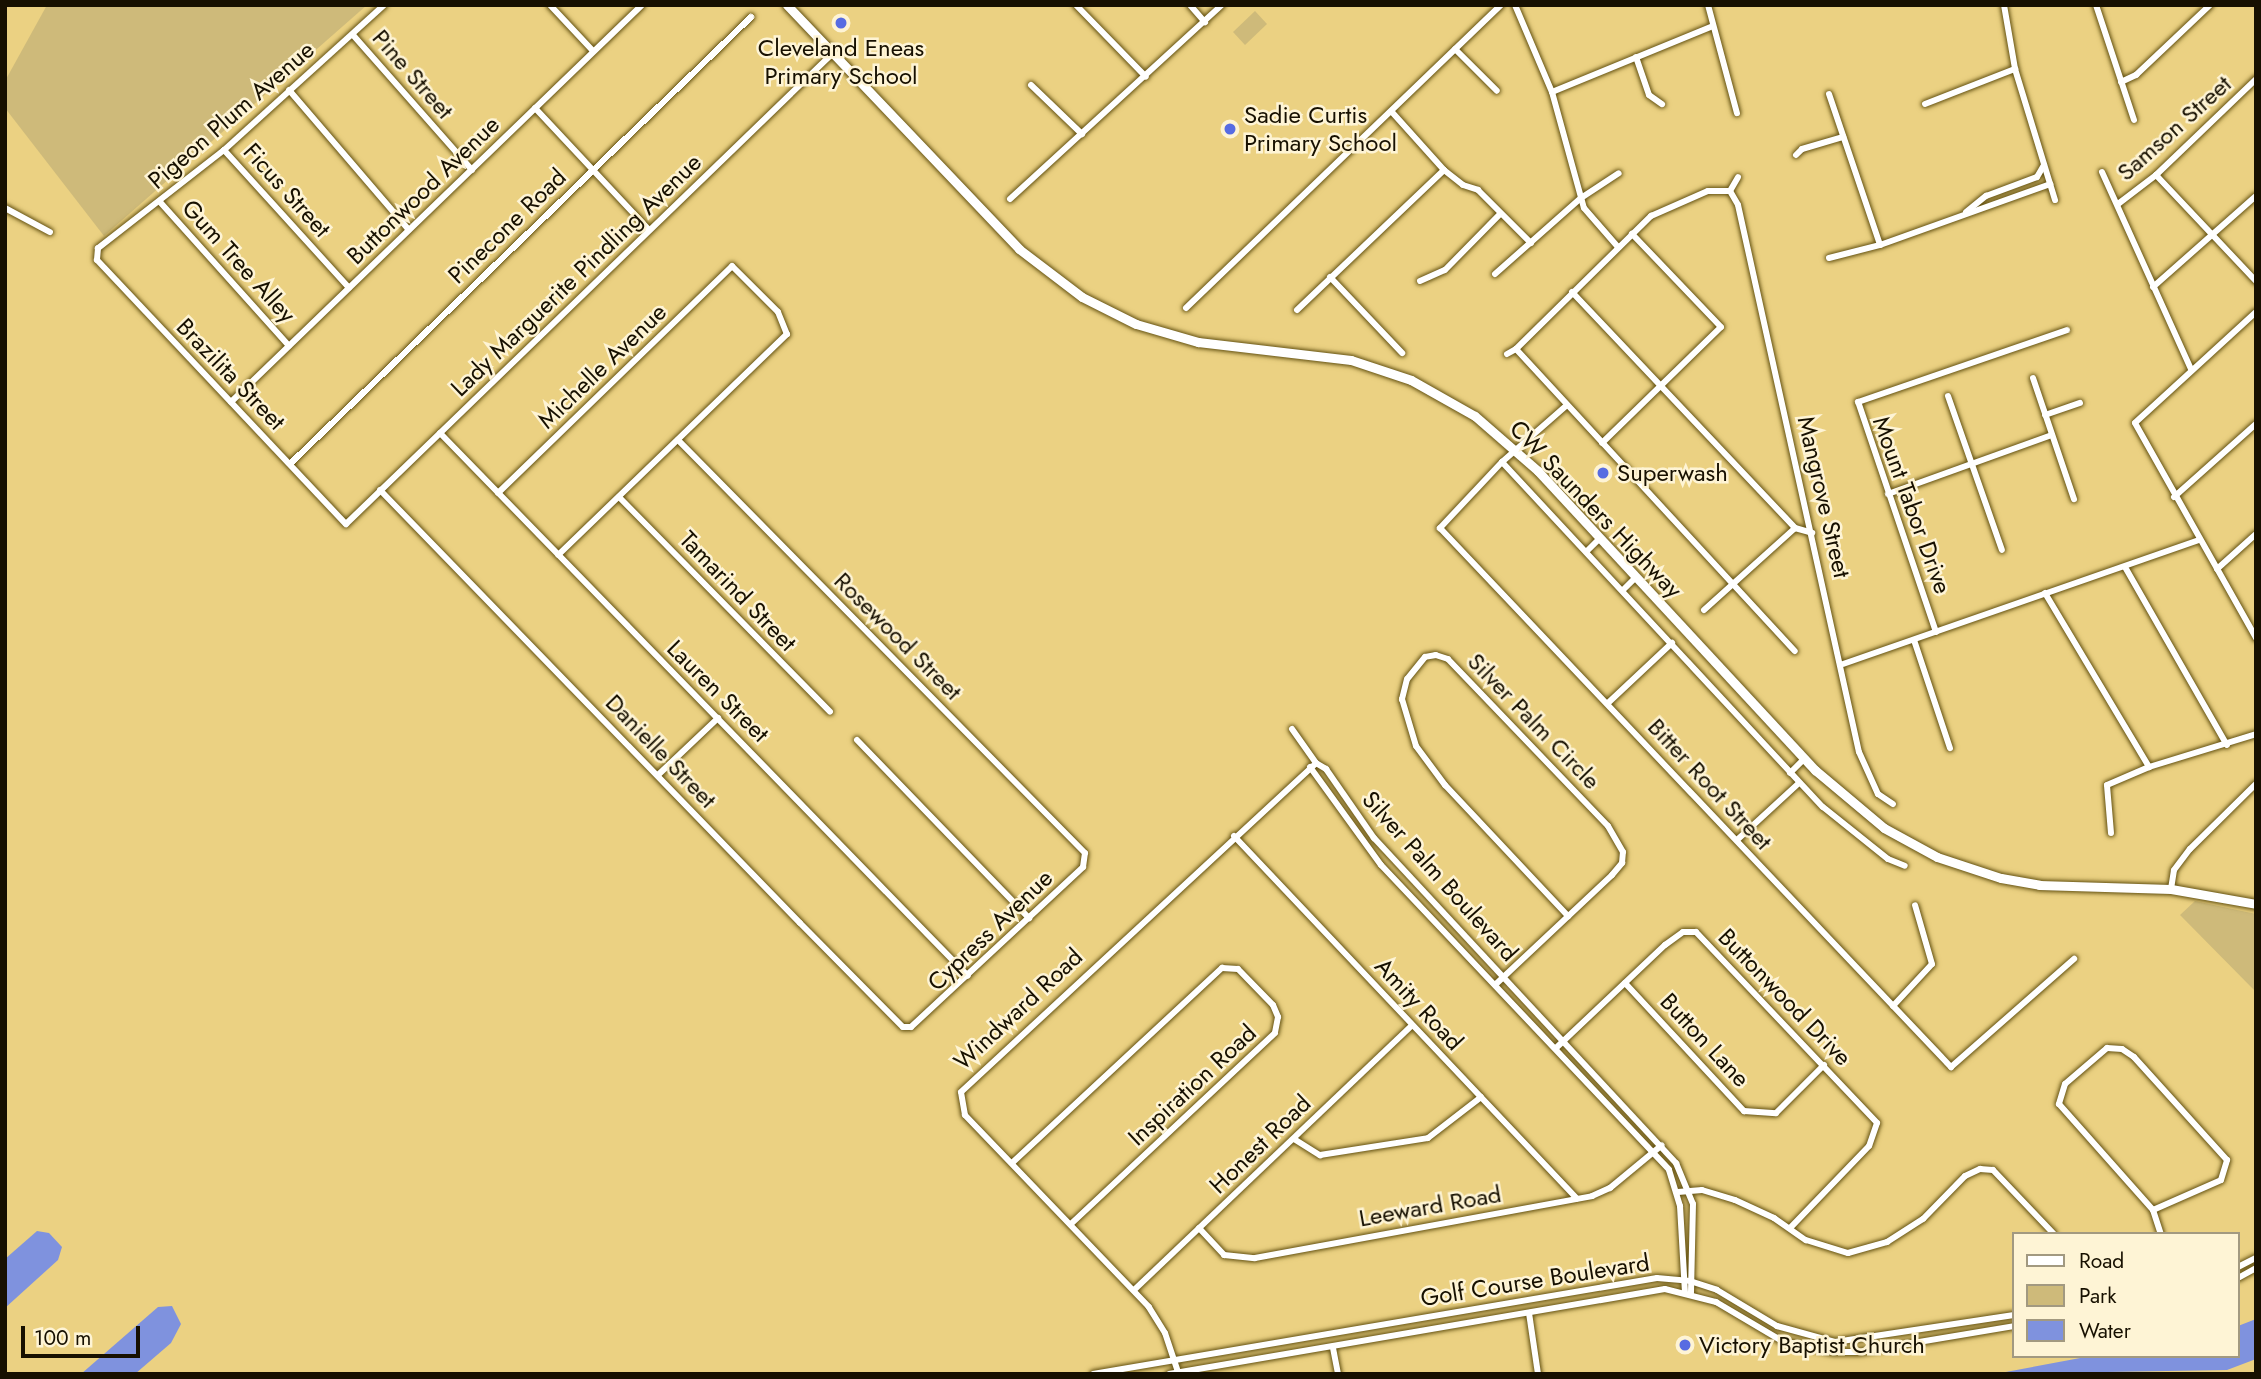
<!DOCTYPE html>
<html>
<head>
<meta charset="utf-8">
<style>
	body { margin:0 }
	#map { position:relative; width:2261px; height:1379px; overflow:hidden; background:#ebd182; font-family:Jost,sans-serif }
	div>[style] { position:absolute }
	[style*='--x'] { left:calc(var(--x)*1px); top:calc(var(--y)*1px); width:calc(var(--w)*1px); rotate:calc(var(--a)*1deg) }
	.green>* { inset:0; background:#ceba7a }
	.water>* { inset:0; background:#7f92de }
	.roads { filter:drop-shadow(0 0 2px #645212) drop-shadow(0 0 2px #645212) }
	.street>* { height:6px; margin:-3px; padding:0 3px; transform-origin:3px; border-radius:3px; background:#fff }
	.secondary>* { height:9px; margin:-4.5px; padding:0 4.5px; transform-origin:4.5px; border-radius:4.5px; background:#fff }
	.dots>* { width:19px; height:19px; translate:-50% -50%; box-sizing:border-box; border:4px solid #fef4d5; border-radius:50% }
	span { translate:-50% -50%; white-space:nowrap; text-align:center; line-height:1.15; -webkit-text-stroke:5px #fef4d5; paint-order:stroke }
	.poi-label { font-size:24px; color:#171000 }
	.left { translate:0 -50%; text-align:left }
	.street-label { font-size:24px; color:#171000 }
	.frame { position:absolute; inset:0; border:7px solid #171000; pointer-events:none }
	.legend { position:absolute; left:2012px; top:1232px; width:228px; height:126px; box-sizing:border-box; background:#fef4d5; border:2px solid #a29980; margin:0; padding:9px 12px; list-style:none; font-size:21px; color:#171000 }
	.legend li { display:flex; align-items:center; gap:14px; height:35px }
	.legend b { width:35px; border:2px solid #a29980 }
	.scale { position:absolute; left:21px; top:1326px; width:119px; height:32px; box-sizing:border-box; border:4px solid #171000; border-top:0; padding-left:9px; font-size:21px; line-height:24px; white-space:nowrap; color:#171000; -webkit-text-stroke:5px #fef4d5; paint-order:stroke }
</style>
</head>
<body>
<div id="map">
	<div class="green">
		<i style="clip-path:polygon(47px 5px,367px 5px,104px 236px,5px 108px,5px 81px)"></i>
		<i style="clip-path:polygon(1255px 11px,1267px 24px,1245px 45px,1233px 32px)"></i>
		<i style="clip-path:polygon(2195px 901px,2256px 914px,2256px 992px,2180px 915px)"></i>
	</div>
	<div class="water">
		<i style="clip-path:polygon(37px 1231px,49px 1233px,62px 1247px,58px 1260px,5px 1308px,5px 1259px)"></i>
		<i style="clip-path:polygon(172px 1306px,181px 1324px,171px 1343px,135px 1374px,81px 1374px,158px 1307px)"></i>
		<i style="clip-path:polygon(2256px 1319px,2256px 1359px,2227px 1370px,1995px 1374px,2091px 1356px,2238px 1356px,2238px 1326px)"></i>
	</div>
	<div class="roads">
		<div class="street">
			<i style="--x:384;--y:5;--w:216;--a:137.8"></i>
			<i style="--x:224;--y:150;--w:160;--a:142.1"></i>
			<i style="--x:98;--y:248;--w:12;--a:95"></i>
			<i style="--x:97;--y:260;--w:363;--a:46.7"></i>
			<i style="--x:346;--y:524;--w:678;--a:-44.04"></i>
			<i style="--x:550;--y:5;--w:63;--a:46.9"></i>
			<i style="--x:1076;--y:5;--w:100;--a:45.8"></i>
			<i style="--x:1190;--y:5;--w:23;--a:49"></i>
			<i style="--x:1515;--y:5;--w:95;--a:67"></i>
			<i style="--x:1552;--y:92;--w:120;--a:74.6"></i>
			<i style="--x:1584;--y:208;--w:52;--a:48.9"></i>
			<i style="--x:1708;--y:5;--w:112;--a:75"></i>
			<i style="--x:2004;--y:5;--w:65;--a:80.2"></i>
			<i style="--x:2015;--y:69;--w:137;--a:73"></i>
			<i style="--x:2096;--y:5;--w:121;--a:71.7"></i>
			<i style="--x:353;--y:35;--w:180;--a:48.6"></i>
			<i style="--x:1455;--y:49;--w:59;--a:45"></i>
			<i style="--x:1636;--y:57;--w:40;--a:71.1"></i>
			<i style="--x:1649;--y:95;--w:16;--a:35"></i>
			<i style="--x:2121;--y:82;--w:17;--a:-25"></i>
			<i style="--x:2136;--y:75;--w:102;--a:-43.4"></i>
			<i style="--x:1031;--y:85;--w:71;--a:43.9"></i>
			<i style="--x:289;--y:90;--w:184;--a:49.4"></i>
			<i style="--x:1552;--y:92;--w:174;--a:-22.3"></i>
			<i style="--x:1829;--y:94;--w:159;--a:71.3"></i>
			<i style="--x:1925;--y:104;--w:97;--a:-21.3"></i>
			<i style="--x:535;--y:108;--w:167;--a:46.9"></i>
			<i style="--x:224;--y:150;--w:186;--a:47.8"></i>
			<i style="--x:1796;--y:155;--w:8;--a:-45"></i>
			<i style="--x:1802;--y:149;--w:43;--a:-16.3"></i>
			<i style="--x:1444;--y:170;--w:24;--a:38"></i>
			<i style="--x:1463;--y:185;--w:16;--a:18"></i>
			<i style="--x:1478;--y:190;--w:75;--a:45"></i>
			<i style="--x:2102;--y:172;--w:216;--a:65.7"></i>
			<i style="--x:2156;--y:175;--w:146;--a:46.7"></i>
			<i style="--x:1730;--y:191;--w:16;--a:60"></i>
			<i style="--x:1738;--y:205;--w:560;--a:77.53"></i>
			<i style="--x:1859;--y:752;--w:46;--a:65.7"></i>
			<i style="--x:1878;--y:794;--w:18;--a:34"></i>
			<i style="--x:1730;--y:191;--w:16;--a:-60"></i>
			<i style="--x:1010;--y:199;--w:287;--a:-42.5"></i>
			<i style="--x:160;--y:202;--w:193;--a:48.1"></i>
			<i style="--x:2118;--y:204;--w:48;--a:-37.3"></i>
			<i style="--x:2156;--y:175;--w:139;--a:-43.8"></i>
			<i style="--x:5;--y:208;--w:51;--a:28.1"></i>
			<i style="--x:1966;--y:212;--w:26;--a:-39"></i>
			<i style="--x:1986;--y:196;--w:54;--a:-20.4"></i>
			<i style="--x:2037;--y:177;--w:14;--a:-60"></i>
			<i style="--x:1829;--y:258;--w:53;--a:-14.3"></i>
			<i style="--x:1880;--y:245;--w:181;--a:-19.7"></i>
			<i style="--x:1495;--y:274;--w:115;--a:-41.5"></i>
			<i style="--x:1581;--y:198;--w:45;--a:-33.3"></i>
			<i style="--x:1330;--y:277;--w:105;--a:46.5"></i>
			<i style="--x:1420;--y:281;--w:27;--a:-24"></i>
			<i style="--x:1445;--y:270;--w:78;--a:-45.5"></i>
			<i style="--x:2153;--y:287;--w:137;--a:-41.5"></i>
			<i style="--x:1572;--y:292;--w:325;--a:46.6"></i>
			<i style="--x:1795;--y:528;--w:18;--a:16"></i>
			<i style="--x:1186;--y:308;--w:437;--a:-43.9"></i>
			<i style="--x:1297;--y:310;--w:203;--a:-43.6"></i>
			<i style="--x:1444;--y:170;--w:79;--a:-131.9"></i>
			<i style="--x:2256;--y:312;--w:164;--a:137.5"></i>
			<i style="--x:2135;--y:423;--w:247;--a:60.6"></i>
			<i style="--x:1516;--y:349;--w:411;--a:47.3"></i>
			<i style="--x:1507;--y:354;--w:10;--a:-29"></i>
			<i style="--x:1516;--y:349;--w:190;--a:-44.6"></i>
			<i style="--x:1651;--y:216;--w:62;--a:-23.7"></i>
			<i style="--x:1708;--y:191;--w:22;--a:0"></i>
			<i style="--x:2033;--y:378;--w:128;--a:71.3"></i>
			<i style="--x:1948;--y:396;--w:163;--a:70.7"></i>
			<i style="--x:231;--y:402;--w:571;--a:-44.01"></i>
			<i style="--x:1567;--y:405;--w:86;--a:138.8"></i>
			<i style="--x:1502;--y:462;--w:91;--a:133.2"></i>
			<i style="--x:1440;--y:528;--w:743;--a:46.53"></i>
			<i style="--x:1951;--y:1067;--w:164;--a:-41.3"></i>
			<i style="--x:2045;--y:415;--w:37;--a:-19"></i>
			<i style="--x:440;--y:433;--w:757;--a:45.8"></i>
			<i style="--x:1602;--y:443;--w:166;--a:-44.3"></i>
			<i style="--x:1721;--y:327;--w:129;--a:-133.7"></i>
			<i style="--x:1502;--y:462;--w:471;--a:47.1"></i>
			<i style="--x:1823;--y:807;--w:83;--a:38.7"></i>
			<i style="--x:1888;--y:859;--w:18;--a:22"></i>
			<i style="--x:291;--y:463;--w:641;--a:-44.11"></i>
			<i style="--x:380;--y:490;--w:603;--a:45.87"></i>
			<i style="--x:800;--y:923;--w:146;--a:45.3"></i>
			<i style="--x:903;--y:1027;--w:8;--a:0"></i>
			<i style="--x:911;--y:1027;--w:235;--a:-42.9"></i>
			<i style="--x:1083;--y:867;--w:14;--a:-82"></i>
			<i style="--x:1085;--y:853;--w:580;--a:-134.58"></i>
			<i style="--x:498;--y:493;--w:326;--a:-44.1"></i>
			<i style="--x:732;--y:266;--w:65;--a:45"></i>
			<i style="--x:778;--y:312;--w:24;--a:68"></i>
			<i style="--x:787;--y:334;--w:318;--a:136"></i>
			<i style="--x:1888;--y:494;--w:174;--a:-19.8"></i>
			<i style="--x:619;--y:497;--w:301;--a:45.5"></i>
			<i style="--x:2174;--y:497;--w:110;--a:-41.7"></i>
			<i style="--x:1587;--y:551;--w:18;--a:-45"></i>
			<i style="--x:2125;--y:567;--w:205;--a:60.2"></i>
			<i style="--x:2217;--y:569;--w:52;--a:-41.9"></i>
			<i style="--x:1623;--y:590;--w:18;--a:-45"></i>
			<i style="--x:2045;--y:593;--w:203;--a:59.1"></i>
			<i style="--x:2149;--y:767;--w:112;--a:-17.1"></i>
			<i style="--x:1704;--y:610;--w:122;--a:-42"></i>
			<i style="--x:1936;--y:632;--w:243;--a:-108.7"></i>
			<i style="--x:1858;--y:402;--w:221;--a:-19"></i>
			<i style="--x:1914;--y:640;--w:114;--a:71.6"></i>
			<i style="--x:1843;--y:664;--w:377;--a:-19.2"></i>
			<i style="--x:1608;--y:703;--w:88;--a:-43.2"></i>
			<i style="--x:1292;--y:729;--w:42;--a:54.8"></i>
			<i style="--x:857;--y:740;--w:248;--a:46"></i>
			<i style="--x:1310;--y:767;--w:121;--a:54.1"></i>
			<i style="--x:1381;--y:865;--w:419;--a:46.6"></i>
			<i style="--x:1669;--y:1170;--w:38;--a:73"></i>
			<i style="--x:1680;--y:1206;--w:86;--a:86.7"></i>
			<i style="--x:1790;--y:773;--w:20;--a:-45"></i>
			<i style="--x:658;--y:775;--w:83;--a:-43.5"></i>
			<i style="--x:2111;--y:833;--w:48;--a:-94.8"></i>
			<i style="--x:2107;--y:785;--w:46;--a:-23.2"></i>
			<i style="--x:1234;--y:836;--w:499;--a:46.6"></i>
			<i style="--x:1737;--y:840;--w:84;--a:-42.6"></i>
			<i style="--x:2171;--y:889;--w:19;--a:-81"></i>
			<i style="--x:2174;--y:870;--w:26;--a:-53"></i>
			<i style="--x:2190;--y:849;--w:93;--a:-44.6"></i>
			<i style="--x:1625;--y:983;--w:175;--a:47.1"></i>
			<i style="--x:1744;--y:1111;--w:32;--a:4"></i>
			<i style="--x:1776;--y:1113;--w:68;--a:-45"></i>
			<i style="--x:1496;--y:984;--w:159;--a:-43.2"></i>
			<i style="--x:1612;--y:875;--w:16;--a:-50"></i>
			<i style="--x:1622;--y:863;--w:11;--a:-85"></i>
			<i style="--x:1623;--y:852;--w:30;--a:-120"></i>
			<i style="--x:1608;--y:826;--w:231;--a:-133.8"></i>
			<i style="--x:1448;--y:659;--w:13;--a:-162"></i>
			<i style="--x:1436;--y:655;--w:11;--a:170"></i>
			<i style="--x:1425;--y:657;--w:28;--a:129"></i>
			<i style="--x:1407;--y:679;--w:21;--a:104"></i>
			<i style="--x:1402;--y:699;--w:49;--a:73.4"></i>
			<i style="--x:1416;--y:746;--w:49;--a:53.4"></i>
			<i style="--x:1445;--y:785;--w:180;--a:46.8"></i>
			<i style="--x:1893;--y:1006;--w:57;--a:-47.1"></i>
			<i style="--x:1932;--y:964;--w:61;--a:-106.1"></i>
			<i style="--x:1556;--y:1048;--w:150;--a:-43.4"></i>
			<i style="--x:1665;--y:945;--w:22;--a:-36"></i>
			<i style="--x:1683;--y:932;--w:13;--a:0"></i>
			<i style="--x:1696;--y:932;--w:263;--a:46.5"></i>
			<i style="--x:1877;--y:1123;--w:24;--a:109"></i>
			<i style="--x:1869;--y:1146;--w:114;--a:133.9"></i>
			<i style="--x:1294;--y:1139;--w:31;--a:32"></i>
			<i style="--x:1320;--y:1155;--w:109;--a:-8.9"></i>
			<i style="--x:1428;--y:1138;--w:67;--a:-37.7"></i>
			<i style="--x:1012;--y:1163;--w:287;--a:-42.9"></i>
			<i style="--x:1222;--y:968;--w:16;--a:4"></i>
			<i style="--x:1238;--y:969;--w:50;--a:45.8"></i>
			<i style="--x:1273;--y:1005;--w:13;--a:67"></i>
			<i style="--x:1278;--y:1017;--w:16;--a:101"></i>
			<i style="--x:1275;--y:1033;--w:279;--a:136.9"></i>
			<i style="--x:1678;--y:1192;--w:24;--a:-5"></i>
			<i style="--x:1702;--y:1190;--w:34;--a:17"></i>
			<i style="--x:1735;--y:1200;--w:43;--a:24.8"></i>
			<i style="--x:1774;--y:1218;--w:39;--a:35"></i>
			<i style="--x:1806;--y:1240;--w:44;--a:17.2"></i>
			<i style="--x:1848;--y:1253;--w:41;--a:-15.8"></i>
			<i style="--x:1887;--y:1242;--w:43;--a:-32.6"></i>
			<i style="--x:1923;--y:1219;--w:60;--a:-45.7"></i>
			<i style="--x:1965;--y:1176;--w:17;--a:-25"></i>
			<i style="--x:1980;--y:1169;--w:13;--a:4"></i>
			<i style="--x:1993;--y:1170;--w:88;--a:46.4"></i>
			<i style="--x:2153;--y:1210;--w:74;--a:-23.8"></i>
			<i style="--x:2221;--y:1180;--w:21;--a:-73"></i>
			<i style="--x:2227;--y:1160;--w:139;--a:-132.1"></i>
			<i style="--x:2134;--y:1057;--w:14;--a:-146"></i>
			<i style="--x:2122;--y:1049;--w:15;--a:-176"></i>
			<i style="--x:2107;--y:1048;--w:55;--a:139.4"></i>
			<i style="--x:2065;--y:1084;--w:21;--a:107"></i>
			<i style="--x:2059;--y:1104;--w:142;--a:48.4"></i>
			<i style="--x:2153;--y:1210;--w:25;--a:72"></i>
			<i style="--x:1199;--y:1228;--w:37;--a:47"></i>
			<i style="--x:1224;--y:1255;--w:31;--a:6"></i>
			<i style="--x:1255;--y:1258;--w:343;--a:-10.4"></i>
			<i style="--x:1592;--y:1196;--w:20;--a:-24"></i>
			<i style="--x:1610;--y:1188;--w:67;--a:-39.6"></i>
			<i style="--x:2238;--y:1267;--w:20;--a:-27"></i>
			<i style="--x:2238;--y:1278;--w:21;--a:-29"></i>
			<i style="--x:1134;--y:1290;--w:384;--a:-43.6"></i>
			<i style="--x:1529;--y:1313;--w:62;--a:81.6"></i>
			<i style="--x:1333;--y:1348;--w:26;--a:79"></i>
			<i style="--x:1178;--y:1372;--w:41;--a:-108.4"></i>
			<i style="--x:1165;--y:1333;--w:31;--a:-122"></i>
			<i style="--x:1149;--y:1307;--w:266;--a:-133.8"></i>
			<i style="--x:965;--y:1115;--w:23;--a:-100"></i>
			<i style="--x:961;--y:1092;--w:484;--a:-42.8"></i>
			<i style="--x:1316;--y:763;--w:12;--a:31"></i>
			<i style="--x:1326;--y:769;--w:84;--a:55.2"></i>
			<i style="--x:1374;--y:838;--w:444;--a:47.1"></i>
			<i style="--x:1676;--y:1163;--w:44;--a:67.5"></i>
			<i style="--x:1693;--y:1204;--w:89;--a:91.3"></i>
			<i style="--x:1093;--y:1374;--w:572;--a:-9.66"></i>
			<i style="--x:1657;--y:1278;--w:33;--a:5"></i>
			<i style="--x:1690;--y:1281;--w:28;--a:18"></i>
			<i style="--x:1717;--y:1290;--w:70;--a:31"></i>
			<i style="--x:1777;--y:1326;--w:60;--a:15.4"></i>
			<i style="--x:1835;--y:1342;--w:181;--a:-8.6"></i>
			<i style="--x:1169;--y:1374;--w:503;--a:-9.72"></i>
			<i style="--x:1665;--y:1289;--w:53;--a:14.3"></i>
			<i style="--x:1716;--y:1302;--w:77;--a:30.6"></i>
			<i style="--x:1782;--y:1341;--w:52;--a:12.2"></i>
			<i style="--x:1833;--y:1352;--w:26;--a:0"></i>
			<i style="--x:1859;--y:1352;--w:157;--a:-9.5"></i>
		</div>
		<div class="secondary">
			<i style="--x:787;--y:5;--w:337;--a:46.4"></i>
			<i style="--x:1019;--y:249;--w:79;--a:37.3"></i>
			<i style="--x:1082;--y:297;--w:60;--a:26.6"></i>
			<i style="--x:1136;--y:324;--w:65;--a:16.2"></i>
			<i style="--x:1198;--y:342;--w:154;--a:6.7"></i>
			<i style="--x:1351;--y:360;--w:63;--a:18.4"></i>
			<i style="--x:1411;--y:380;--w:73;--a:29.4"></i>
			<i style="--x:1475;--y:416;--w:84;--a:41.1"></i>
			<i style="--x:1538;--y:471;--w:408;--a:47.2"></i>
			<i style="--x:1815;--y:770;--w:90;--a:40"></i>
			<i style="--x:1884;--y:828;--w:60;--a:28.7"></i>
			<i style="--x:1937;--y:857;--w:67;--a:18.2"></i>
			<i style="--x:2001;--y:878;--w:39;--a:10"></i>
			<i style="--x:2039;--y:885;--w:132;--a:1.7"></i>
			<i style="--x:2171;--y:889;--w:86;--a:10"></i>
		</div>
	</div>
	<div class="dots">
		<i style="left:841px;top:23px;background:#576ce2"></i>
		<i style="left:1230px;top:129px;background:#576ce2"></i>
		<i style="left:1603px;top:473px;background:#576ce2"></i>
		<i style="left:1685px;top:1345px;background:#576ce2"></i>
	</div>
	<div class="poi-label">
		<span style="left:841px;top:62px">Cleveland Eneas<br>Primary School</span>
		<span class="left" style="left:1244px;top:129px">Sadie Curtis<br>Primary School</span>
		<span class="left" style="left:1617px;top:473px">Superwash</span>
		<span class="left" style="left:1699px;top:1345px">Victory Baptist Church</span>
	</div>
	<div class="street-label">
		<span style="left:413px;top:74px;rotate:49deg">Pine Street</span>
		<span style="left:231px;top:115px;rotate:-41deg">Pigeon Plum Avenue</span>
		<span style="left:2174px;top:128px;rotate:-42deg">Samson Street</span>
		<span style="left:287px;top:190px;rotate:48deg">Ficus Street</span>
		<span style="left:423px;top:190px;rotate:-44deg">Buttonwood Avenue</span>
		<span style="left:507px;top:226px;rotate:-44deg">Pinecone Road</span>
		<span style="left:239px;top:261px;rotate:48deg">Gum Tree Alley</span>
		<span style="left:576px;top:275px;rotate:-44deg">Lady Marguerite Pindling Avenue</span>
		<span style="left:602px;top:366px;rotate:-44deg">Michelle Avenue</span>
		<span style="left:231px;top:374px;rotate:46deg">Brazilita Street</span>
		<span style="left:1824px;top:497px;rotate:77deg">Mangrove Street</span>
		<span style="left:1912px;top:505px;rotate:70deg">Mount Tabor Drive</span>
		<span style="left:1596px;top:509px;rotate:46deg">CW Saunders Highway</span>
		<span style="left:738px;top:591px;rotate:46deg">Tamarind Street</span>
		<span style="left:898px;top:636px;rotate:45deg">Rosewood Street</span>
		<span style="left:718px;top:691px;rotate:45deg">Lauren Street</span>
		<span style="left:1534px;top:721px;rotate:46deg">Silver Palm Circle</span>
		<span style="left:661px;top:751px;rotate:46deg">Danielle Street</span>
		<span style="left:1710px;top:784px;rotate:47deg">Bitter Root Street</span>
		<span style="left:1440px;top:876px;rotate:48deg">Silver Palm Boulevard</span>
		<span style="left:990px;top:930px;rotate:-44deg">Cypress Avenue</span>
		<span style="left:1785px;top:997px;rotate:46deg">Buttonwood Drive</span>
		<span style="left:1419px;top:1004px;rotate:47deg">Amity Road</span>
		<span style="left:1018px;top:1009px;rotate:-43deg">Windward Road</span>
		<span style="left:1705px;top:1040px;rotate:47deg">Button Lane</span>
		<span style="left:1192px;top:1085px;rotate:-43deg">Inspiration Road</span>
		<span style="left:1260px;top:1144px;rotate:-44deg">Honest Road</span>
		<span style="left:1430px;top:1206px;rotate:-10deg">Leeward Road</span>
		<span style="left:1535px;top:1280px;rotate:-9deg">Golf Course Boulevard</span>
	</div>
	<div class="frame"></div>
	<ul class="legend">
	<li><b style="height:9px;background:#fff"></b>Road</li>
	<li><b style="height:19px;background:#ceba7a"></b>Park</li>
	<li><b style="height:19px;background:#7f92de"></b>Water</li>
	</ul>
	<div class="scale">100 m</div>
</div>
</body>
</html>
